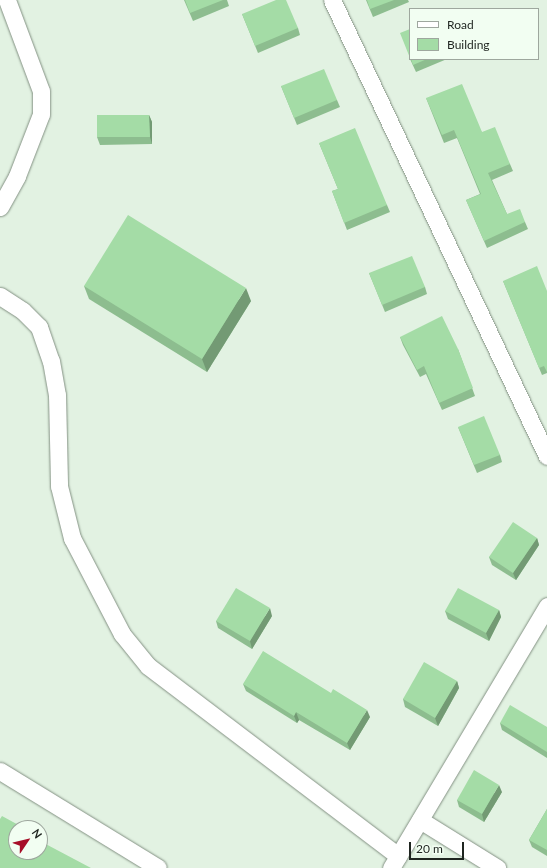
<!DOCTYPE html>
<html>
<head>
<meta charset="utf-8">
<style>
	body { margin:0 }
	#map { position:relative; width:547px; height:868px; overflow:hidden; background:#e2f2e2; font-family:Lato,sans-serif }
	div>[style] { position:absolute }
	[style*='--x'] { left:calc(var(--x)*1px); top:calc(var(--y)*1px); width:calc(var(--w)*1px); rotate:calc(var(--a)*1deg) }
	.roads { filter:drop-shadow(0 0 1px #839183) drop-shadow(0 0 1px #839183) }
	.minor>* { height:17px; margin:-8.5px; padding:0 8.5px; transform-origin:8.5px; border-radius:8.5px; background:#fff }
	.wall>* { inset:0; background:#8dbd8f }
	.shaded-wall>* { inset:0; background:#739a74 }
	.building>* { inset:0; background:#a4dca6 }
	span { translate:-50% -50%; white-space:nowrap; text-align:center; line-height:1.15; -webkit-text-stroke:3.5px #f2fef2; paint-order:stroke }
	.legend { position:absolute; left:409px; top:8px; width:130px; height:52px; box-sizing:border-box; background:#f2fef2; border:1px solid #9ea79e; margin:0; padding:5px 7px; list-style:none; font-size:12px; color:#1f2520 }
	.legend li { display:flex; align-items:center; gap:8px; height:20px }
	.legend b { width:20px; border:1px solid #9ea79e }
	.north { position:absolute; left:8px; top:820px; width:40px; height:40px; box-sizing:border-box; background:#f2fef2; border:1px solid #9ea79e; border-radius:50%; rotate:55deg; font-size:11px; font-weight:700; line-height:16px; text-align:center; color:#1f2520 }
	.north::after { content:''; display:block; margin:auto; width:14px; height:18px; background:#a70e28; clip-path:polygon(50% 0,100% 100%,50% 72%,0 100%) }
	.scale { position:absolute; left:409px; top:842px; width:55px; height:18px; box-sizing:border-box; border:2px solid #1f2520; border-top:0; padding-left:5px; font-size:12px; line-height:14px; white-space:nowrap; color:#1f2520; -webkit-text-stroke:3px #f2fef2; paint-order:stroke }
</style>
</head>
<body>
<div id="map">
	<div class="roads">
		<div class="minor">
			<i style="--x:332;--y:0;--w:504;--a:64.76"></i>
			<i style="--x:0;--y:207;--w:35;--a:-61"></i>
			<i style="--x:17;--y:176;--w:66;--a:-68.8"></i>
			<i style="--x:41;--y:114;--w:23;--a:-90"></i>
			<i style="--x:41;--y:91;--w:97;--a:-110.5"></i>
			<i style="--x:0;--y:296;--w:27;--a:33"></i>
			<i style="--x:23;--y:311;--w:23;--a:45"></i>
			<i style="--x:39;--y:327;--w:36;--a:71"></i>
			<i style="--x:51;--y:361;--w:35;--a:80"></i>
			<i style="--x:57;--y:395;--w:91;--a:88.7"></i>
			<i style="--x:59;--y:486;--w:54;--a:76"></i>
			<i style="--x:72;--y:538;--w:108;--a:62.5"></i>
			<i style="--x:122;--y:634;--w:41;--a:50.9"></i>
			<i style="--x:148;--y:666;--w:314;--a:37.2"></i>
			<i style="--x:0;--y:771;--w:185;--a:31.5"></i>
			<i style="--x:420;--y:820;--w:91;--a:31.9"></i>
			<i style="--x:391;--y:868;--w:305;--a:-59.2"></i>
		</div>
	</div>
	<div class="wall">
		<i style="clip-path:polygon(184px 0,227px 0,229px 6px,193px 21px)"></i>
		<i style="clip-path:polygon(366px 0,408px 0,409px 2px,373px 17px)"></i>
		<i style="clip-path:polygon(242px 14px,298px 28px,300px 35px,258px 53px)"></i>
		<i style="clip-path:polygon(410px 59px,447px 59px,416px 72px)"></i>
		<i style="clip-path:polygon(281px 86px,337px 100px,340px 107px,297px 125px)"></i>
		<i style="clip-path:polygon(426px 98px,482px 132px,510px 164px,513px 171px,492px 180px,507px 214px,525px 222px,528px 229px,487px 248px,466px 200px,480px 194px,457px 138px,444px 143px)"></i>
		<i style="clip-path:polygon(149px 115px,152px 122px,152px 144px,100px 145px,97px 137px)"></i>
		<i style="clip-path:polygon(319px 143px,387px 205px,390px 212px,347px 230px,332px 191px,338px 189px)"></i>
		<i style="clip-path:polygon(369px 273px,425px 287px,427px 294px,385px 312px)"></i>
		<i style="clip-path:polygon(503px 281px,547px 291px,547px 373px,542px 375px)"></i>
		<i style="clip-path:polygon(84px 286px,251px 301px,207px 372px,89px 299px)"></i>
		<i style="clip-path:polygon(400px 337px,458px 349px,475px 396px,442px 410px,426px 374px,420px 377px,403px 345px)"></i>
		<i style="clip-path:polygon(458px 427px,500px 455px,502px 462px,477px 473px)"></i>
		<i style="clip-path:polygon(537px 538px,539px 545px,516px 580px,492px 565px,489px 557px)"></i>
		<i style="clip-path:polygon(499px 610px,501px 617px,489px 641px,448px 619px,445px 611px)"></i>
		<i style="clip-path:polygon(272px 616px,252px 649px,218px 628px,216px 621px)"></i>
		<i style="clip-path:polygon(457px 681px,459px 688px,438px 726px,405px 707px,403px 699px)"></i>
		<i style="clip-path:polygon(243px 684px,370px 717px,350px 750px,299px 720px,297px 723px,246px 691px)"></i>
		<i style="clip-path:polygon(500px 723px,547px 727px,547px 758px,502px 730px)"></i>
		<i style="clip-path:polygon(502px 792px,484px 822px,459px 807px,457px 800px)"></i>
		<i style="clip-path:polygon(547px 809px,547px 856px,532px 847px,529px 840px)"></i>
	</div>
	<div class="shaded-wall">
		<i style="clip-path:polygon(149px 115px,152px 122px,152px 144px,150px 137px)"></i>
		<i style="clip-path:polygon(246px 288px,251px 301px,207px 372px,202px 359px)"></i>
		<i style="clip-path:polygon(537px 538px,539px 545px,516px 580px,513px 573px)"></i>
		<i style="clip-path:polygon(270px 608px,272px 616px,252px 649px,250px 641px)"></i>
		<i style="clip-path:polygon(499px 610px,501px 617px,489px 641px,486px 633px)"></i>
		<i style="clip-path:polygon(457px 681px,459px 688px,438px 726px,435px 718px)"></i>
		<i style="clip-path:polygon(367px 710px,370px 717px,350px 750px,347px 743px)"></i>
		<i style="clip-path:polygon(296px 712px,299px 720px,297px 723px,294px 716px)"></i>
		<i style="clip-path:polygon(499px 785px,502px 792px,484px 822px,482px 814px)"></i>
	</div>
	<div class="building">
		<i style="clip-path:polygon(185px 0,223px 0,190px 13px)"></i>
		<i style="clip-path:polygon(276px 0,286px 0,298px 28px,255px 46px,242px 14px)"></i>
		<i style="clip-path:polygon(367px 0,394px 0,370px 9px)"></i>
		<i style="clip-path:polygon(410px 29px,410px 58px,400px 33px)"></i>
		<i style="clip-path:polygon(411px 59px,427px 59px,413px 65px)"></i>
		<i style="clip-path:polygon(324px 69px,337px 100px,294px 118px,281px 86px)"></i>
		<i style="clip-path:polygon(462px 84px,482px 132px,495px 127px,510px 164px,488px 173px,507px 214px,520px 209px,525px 222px,484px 241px,466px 200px,481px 194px,454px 130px,442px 135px,426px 98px)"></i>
		<i style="clip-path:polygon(97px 115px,149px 115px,150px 137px,97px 137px)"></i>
		<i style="clip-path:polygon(355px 128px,387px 205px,344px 223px,332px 191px,338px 189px,319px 143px)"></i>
		<i style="clip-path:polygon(128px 215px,246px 288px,202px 359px,84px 286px)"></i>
		<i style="clip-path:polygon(412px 256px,425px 287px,382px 305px,369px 273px)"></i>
		<i style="clip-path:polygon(537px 266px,547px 291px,547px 372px,544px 366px,539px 368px,503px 281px)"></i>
		<i style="clip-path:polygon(442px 316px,458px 349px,473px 388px,439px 403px,424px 366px,417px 370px,400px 337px)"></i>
		<i style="clip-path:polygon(484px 416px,500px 455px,474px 465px,458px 427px)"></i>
		<i style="clip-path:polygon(513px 522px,537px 538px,513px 573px,489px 557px)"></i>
		<i style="clip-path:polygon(236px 588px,270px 608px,250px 641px,216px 621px)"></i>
		<i style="clip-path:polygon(458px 588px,499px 610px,486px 633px,445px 611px)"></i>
		<i style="clip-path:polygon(263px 651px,331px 693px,333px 689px,367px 710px,347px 743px,296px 712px,294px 716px,243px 684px)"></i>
		<i style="clip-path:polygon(424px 662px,457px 681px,435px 718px,403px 699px)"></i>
		<i style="clip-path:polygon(510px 705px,547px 727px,547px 752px,500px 723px)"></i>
		<i style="clip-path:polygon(474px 770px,499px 785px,482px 814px,457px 800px)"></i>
		<i style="clip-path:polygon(547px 809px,547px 850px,529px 840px)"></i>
		<i style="clip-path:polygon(2px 816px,24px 828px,16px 828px,16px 852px,40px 852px,40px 841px,91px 868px,0 868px,0 819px)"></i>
	</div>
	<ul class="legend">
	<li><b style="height:5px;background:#fff"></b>Road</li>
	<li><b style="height:11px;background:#a4dca6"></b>Building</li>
	</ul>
	<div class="north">N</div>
	<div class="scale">20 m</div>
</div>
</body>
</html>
